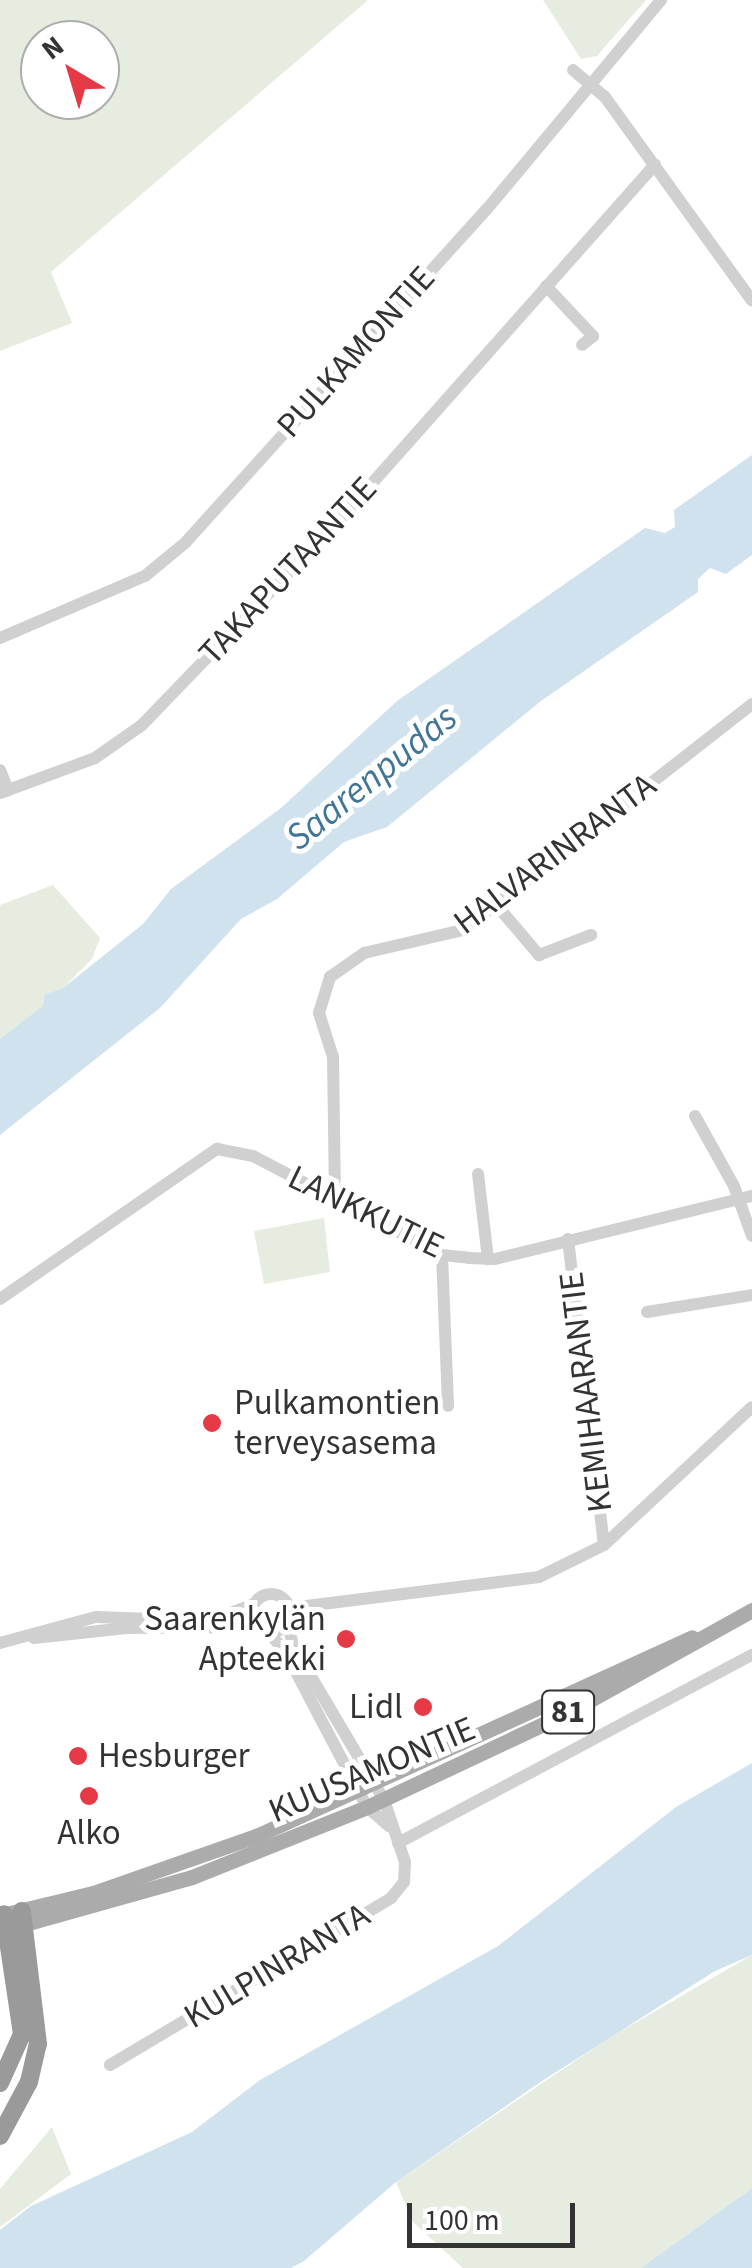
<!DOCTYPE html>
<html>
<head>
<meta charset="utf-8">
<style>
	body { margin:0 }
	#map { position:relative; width:752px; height:2268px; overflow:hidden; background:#fff; font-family:"Source Sans 3",sans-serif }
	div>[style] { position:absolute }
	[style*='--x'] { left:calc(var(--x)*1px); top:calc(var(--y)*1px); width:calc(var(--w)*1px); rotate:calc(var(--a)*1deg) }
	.green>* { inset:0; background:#e6ecdf }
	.water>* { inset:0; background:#cfe2ee }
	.minor>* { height:12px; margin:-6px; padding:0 6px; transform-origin:6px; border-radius:6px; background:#d0d0d0 }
	.minor>.ring { margin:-6px; padding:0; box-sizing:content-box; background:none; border:12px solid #d0d0d0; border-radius:50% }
	.major>* { height:15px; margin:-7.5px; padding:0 7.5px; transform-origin:7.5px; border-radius:7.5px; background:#ababab }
	.highway>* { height:18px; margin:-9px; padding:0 9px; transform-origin:9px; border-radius:9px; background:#9a9a9a }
	.dots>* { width:28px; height:28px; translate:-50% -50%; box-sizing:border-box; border:5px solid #fff; border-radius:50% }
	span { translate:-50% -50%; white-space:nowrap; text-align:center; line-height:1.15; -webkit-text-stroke:10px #fff; paint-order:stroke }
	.shield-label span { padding:2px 8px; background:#fff; border:2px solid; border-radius:8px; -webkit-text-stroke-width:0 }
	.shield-label { font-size:32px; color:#333; font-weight:700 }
	.street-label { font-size:35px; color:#333 }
	.poi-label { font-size:35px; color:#333 }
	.left { translate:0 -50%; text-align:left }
	.right { translate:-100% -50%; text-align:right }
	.water-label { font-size:38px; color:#3f7597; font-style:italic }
	.north { position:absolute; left:20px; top:20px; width:100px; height:100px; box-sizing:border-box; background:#fff; border:2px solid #adadad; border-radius:50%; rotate:322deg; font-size:28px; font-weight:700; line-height:40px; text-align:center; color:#333 }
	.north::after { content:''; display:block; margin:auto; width:35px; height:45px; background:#e63946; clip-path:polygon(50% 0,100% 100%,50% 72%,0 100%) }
	.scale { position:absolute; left:407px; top:2203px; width:168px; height:45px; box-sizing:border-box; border:5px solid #333; border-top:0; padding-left:12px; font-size:30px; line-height:35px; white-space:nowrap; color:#333; -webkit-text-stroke:8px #fff; paint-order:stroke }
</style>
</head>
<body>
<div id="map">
	<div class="green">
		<i style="clip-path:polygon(evenodd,0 0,368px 0,51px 272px,72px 323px,0 351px,0 0,40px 40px,100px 40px,100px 100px,40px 100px,40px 40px)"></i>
		<i style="clip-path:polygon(543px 0,646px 0,597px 56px,581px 59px)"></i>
		<i style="clip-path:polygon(53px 885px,100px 938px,92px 959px,63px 988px,45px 994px,44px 1006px,0 1039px,0 905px)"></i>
		<i style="clip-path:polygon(324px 1218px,330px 1272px,264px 1284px,254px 1231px)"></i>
		<i style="clip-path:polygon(752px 1955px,752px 2188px,641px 2268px,463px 2268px,413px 2222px,396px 2182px,609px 2038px)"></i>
		<i style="clip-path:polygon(52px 2127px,71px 2174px,0 2227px,0 2189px)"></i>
	</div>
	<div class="water">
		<i style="clip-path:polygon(752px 455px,752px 555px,726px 574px,710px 568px,698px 579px,698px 592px,541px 701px,387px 827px,344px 842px,277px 899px,241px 919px,160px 1008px,0 1135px,0 1039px,43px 1006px,45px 994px,63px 988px,143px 924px,171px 889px,281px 808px,397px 701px,645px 528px,665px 533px,675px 527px,674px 510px)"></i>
		<i style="clip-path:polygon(752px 1763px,752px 1955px,715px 1971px,542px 2081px,396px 2182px,304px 2261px,291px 2268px,0 2268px,0 2230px,31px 2206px,192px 2132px,260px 2080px,498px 1946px,676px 1807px)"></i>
		<i style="clip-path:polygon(752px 2188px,752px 2268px,641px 2268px)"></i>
	</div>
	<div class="minor">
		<i style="--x:573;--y:70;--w:42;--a:40.2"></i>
		<i style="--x:605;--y:97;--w:251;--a:54.2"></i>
		<i style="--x:546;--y:286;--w:69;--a:46.8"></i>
		<i style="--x:593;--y:336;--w:14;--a:141"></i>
		<i style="--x:0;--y:638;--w:158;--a:-23.2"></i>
		<i style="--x:145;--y:576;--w:52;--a:-39.5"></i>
		<i style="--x:185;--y:543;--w:450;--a:-47.9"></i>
		<i style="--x:487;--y:209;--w:272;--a:-50.2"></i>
		<i style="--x:0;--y:770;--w:22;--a:68"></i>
		<i style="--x:0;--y:793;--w:101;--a:-20.2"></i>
		<i style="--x:95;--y:758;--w:57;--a:-35.1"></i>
		<i style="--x:142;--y:725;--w:290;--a:-46.1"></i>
		<i style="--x:343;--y:516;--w:470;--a:-48.4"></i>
		<i style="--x:494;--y:902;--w:70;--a:49.7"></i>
		<i style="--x:539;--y:955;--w:56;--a:-21"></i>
		<i style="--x:695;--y:1116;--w:80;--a:60.9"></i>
		<i style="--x:734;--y:1186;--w:53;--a:70.2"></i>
		<i style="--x:478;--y:1174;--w:86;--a:83.3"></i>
		<i style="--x:335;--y:1198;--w:141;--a:-90.8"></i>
		<i style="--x:333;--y:1057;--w:46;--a:-107.7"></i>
		<i style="--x:319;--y:1013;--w:38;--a:-73"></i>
		<i style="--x:330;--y:977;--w:42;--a:-35.2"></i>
		<i style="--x:364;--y:953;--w:102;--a:-13.1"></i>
		<i style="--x:463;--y:930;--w:367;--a:-38"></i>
		<i style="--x:568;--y:1239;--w:308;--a:83.3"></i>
		<i style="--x:442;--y:1255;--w:151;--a:87.7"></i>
		<i style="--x:0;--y:1299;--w:264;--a:-34.7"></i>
		<i style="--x:217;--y:1149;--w:37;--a:11"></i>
		<i style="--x:253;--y:1156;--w:213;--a:27.6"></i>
		<i style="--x:442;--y:1255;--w:27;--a:6"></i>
		<i style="--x:469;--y:1258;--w:26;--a:2"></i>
		<i style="--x:495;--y:1259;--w:265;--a:-13.8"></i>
		<i style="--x:647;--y:1312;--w:106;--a:-9.2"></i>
		<i class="ring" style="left:252px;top:1594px;width:26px;height:26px"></i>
		<i style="--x:290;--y:1608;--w:251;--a:-7.1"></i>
		<i style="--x:539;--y:1577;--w:72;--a:-26.2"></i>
		<i style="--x:604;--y:1545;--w:202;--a:-43"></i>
		<i style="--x:268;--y:1632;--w:25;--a:48"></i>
		<i style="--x:285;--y:1651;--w:176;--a:62.3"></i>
		<i style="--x:367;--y:1807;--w:30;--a:41"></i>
		<i style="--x:34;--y:1638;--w:93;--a:-6.2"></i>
		<i style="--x:126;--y:1628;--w:132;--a:-0.4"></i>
		<i style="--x:0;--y:1643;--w:99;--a:-15.2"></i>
		<i style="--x:96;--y:1617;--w:113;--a:2"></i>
		<i style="--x:209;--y:1621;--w:48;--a:-20.7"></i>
		<i style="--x:398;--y:1843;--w:401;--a:-28"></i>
		<i style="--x:110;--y:2065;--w:327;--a:-30.7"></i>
		<i style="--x:391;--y:1898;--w:21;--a:-51"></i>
		<i style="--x:404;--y:1882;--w:20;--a:-87"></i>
		<i style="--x:405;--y:1862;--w:65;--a:-108.7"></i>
		<i style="--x:384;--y:1800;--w:179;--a:-120.6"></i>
		<i style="--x:293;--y:1646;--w:25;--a:-102"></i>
	</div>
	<div class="major">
		<i style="--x:10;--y:1913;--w:85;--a:-13.5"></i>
		<i style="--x:93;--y:1893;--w:173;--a:-19.3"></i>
		<i style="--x:256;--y:1836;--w:479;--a:-24.5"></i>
		<i style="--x:14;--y:1927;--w:185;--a:-15.7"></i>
		<i style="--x:192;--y:1877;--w:188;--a:-21.8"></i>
		<i style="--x:367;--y:1807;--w:221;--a:-25.2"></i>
		<i style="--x:567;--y:1713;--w:212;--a:-29.1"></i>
	</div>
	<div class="highway">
		<i style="--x:0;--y:2083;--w:54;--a:-65.8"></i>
		<i style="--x:22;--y:2034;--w:121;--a:-98.5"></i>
		<i style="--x:0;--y:2136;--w:61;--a:-61.8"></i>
		<i style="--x:29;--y:2082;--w:39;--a:-77"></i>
		<i style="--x:38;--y:2044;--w:134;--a:-96.9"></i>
	</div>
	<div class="dots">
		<i style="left:212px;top:1423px;background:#e63946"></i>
		<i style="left:346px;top:1639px;background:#e63946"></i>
		<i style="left:423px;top:1707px;background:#e63946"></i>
		<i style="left:78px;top:1756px;background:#e63946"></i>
		<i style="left:89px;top:1796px;background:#e63946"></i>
	</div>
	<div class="shield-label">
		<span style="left:568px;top:1712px">81</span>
	</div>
	<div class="street-label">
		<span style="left:356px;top:352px;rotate:-48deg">PULKAMONTIE</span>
		<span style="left:288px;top:571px;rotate:-47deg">TAKAPUTAANTIE</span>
		<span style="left:555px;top:854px;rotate:-37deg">HALVARINRANTA</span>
		<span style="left:366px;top:1212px;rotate:26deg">LANKKUTIE</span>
		<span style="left:586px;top:1392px;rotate:-97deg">KEMIHAARANTIE</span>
		<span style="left:372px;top:1770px;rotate:-23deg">KUUSAMONTIE</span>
		<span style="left:277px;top:1966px;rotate:-31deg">KULPINRANTA</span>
	</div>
	<div class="poi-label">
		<span class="left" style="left:234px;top:1423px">Pulkamontien<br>terveysasema</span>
		<span class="right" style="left:326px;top:1639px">Saarenkylän<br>Apteekki</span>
		<span class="right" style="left:403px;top:1707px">Lidl</span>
		<span class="left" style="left:98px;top:1756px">Hesburger</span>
		<span style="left:89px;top:1833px">Alko</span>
	</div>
	<div class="water-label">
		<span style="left:372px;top:778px;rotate:-39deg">Saarenpudas</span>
	</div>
	<div class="north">N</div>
	<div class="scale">100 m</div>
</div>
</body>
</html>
